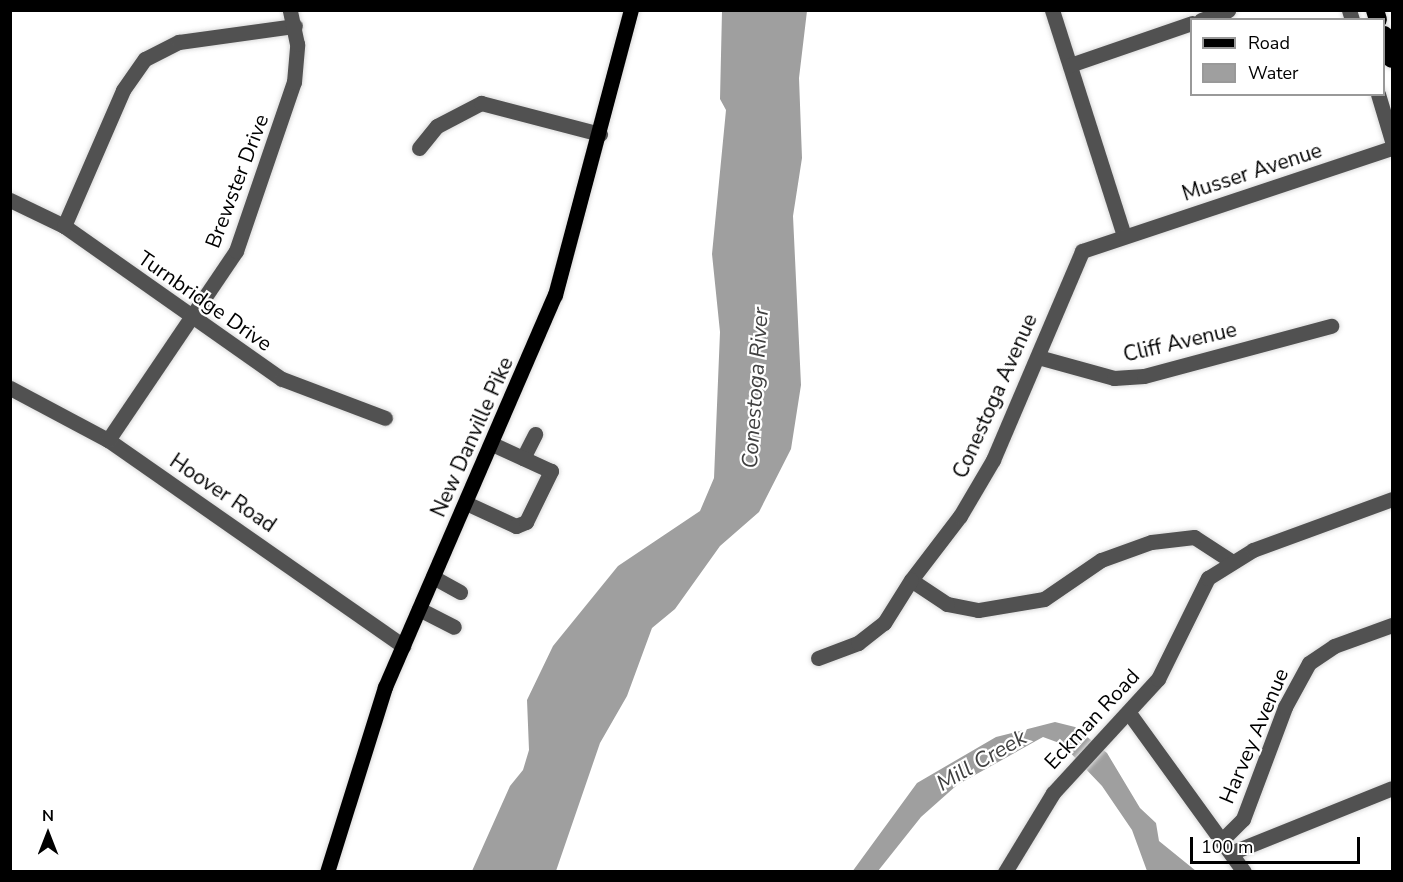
<!DOCTYPE html>
<html>
<head>
<meta charset="utf-8">
<style>
	body { margin:0 }
	#map { position:relative; width:1403px; height:882px; overflow:hidden; background:#fff; font-family:"Nunito Sans",sans-serif }
	div>[style] { position:absolute }
	[style*='--x'] { left:calc(var(--x)*1px); top:calc(var(--y)*1px); width:calc(var(--w)*1px); rotate:calc(var(--a)*1deg) }
	.water>* { inset:0; background:#9f9f9f }
	.roads { filter:drop-shadow(0 0 2px #dbdbdb) drop-shadow(0 0 2px #dbdbdb) }
	.minor>* { height:15px; margin:-7.5px; padding:0 7.5px; transform-origin:7.5px; border-radius:7.5px; background:#515151 }
	.major>* { height:15px; margin:-7.5px; padding:0 7.5px; transform-origin:7.5px; border-radius:7.5px; background:#000 }
	.highway>* { height:18px; margin:-9px; padding:0 9px; transform-origin:9px; border-radius:9px; background:#000 }
	span { translate:-50% -50%; white-space:nowrap; text-align:center; line-height:1.15; -webkit-text-stroke:4.5px #fff; paint-order:stroke }
	.street-label { font-size:21px; color:#000 }
	.water-label { font-size:22px; color:#404040; font-style:italic }
	.frame { position:absolute; inset:0; border:12px solid #000; pointer-events:none }
	.legend { position:absolute; left:1190px; top:18px; width:195px; height:78px; box-sizing:border-box; background:#fff; border:2px solid #999; margin:0; padding:8px 10px; list-style:none; font-size:18px; color:#000 }
	.legend li { display:flex; align-items:center; gap:12px; height:30px }
	.legend b { width:30px; border:2px solid #999 }
	.north { position:absolute; left:18px; top:804px; width:60px; height:60px; -webkit-text-stroke:4px #fff; paint-order:stroke; rotate:0deg; font-size:16px; font-weight:700; line-height:24px; text-align:center; color:#000 }
	.north::after { content:''; display:block; margin:auto; width:21px; height:27px; background:#000; clip-path:polygon(50% 0,100% 100%,50% 72%,0 100%) }
	.scale { position:absolute; left:1190px; top:837px; width:170px; height:27px; box-sizing:border-box; border:3px solid #000; border-top:0; padding-left:8px; font-size:18px; line-height:21px; white-space:nowrap; color:#000; -webkit-text-stroke:4px #fff; paint-order:stroke }
</style>
</head>
<body>
<div id="map">
	<div class="water">
		<i style="clip-path:polygon(722px 11px,807px 11px,799px 78px,802px 158px,793px 216px,801px 385px,791px 449px,759px 512px,720px 546px,675px 609px,652px 628px,627px 696px,600px 743px,556px 871px,472px 871px,510px 786px,523px 770px,529px 750px,527px 700px,553px 646px,618px 566px,700px 511px,714px 478px,720px 332px,712px 254px,726px 110px,720px 99px)"></i>
		<i style="clip-path:polygon(1055px 722px,1075px 727px,1107px 753px,1140px 808px,1156px 823px,1159px 841px,1196px 871px,1147px 871px,1132px 830px,1102px 786px,1062px 744px,1043px 737px,957px 785px,921px 817px,878px 871px,852px 872px,917px 783px,996px 737px)"></i>
	</div>
	<div class="roads">
		<div class="minor">
			<i style="--x:1052;--y:10;--w:237;--a:72.3"></i>
			<i style="--x:1349;--y:10;--w:10;--a:73"></i>
			<i style="--x:1201;--y:20;--w:29;--a:-20"></i>
			<i style="--x:1070;--y:65;--w:129;--a:-19"></i>
			<i style="--x:1378;--y:94;--w:49;--a:73.4"></i>
			<i style="--x:419;--y:148;--w:28;--a:-51"></i>
			<i style="--x:437;--y:126;--w:50;--a:-27.6"></i>
			<i style="--x:481;--y:103;--w:123;--a:14.6"></i>
			<i style="--x:10;--y:200;--w:60;--a:25.7"></i>
			<i style="--x:64;--y:226;--w:266;--a:35.1"></i>
			<i style="--x:282;--y:379;--w:110;--a:20.7"></i>
			<i style="--x:64;--y:226;--w:148;--a:-66.5"></i>
			<i style="--x:123;--y:90;--w:38;--a:-55"></i>
			<i style="--x:145;--y:59;--w:38;--a:-27"></i>
			<i style="--x:179;--y:42;--w:117;--a:-7.9"></i>
			<i style="--x:1038;--y:357;--w:79;--a:15.4"></i>
			<i style="--x:1114;--y:378;--w:30;--a:-4"></i>
			<i style="--x:1144;--y:376;--w:194;--a:-15"></i>
			<i style="--x:10;--y:388;--w:111;--a:28"></i>
			<i style="--x:108;--y:440;--w:360;--a:34.9"></i>
			<i style="--x:108;--y:440;--w:228;--a:-55.9"></i>
			<i style="--x:236;--y:251;--w:179;--a:-71.1"></i>
			<i style="--x:294;--y:82;--w:38;--a:-85"></i>
			<i style="--x:297;--y:44;--w:35;--a:-102"></i>
			<i style="--x:523;--y:458;--w:27;--a:-63"></i>
			<i style="--x:466;--y:503;--w:55;--a:24.7"></i>
			<i style="--x:516;--y:526;--w:11;--a:-22"></i>
			<i style="--x:526;--y:522;--w:57;--a:-63.9"></i>
			<i style="--x:551;--y:471;--w:65;--a:-155.4"></i>
			<i style="--x:1231;--y:561;--w:44;--a:-147"></i>
			<i style="--x:1194;--y:537;--w:43;--a:173.4"></i>
			<i style="--x:1151;--y:542;--w:53;--a:160.2"></i>
			<i style="--x:1101;--y:560;--w:69;--a:145.6"></i>
			<i style="--x:1044;--y:599;--w:67;--a:170.5"></i>
			<i style="--x:978;--y:610;--w:32;--a:-169"></i>
			<i style="--x:947;--y:604;--w:43;--a:-146.3"></i>
			<i style="--x:911;--y:580;--w:81;--a:-52.6"></i>
			<i style="--x:960;--y:516;--w:65;--a:-59.5"></i>
			<i style="--x:993;--y:460;--w:227;--a:-66.9"></i>
			<i style="--x:1082;--y:251;--w:327;--a:-18.4"></i>
			<i style="--x:433;--y:577;--w:31;--a:29"></i>
			<i style="--x:419;--y:609;--w:39;--a:27"></i>
			<i style="--x:818;--y:658;--w:43;--a:-20.6"></i>
			<i style="--x:858;--y:643;--w:33;--a:-38"></i>
			<i style="--x:884;--y:623;--w:51;--a:-57.9"></i>
			<i style="--x:1129;--y:713;--w:196;--a:54.1"></i>
			<i style="--x:1223;--y:839;--w:28;--a:-45"></i>
			<i style="--x:1243;--y:819;--w:120;--a:-69.4"></i>
			<i style="--x:1285;--y:707;--w:50;--a:-61.4"></i>
			<i style="--x:1309;--y:663;--w:30;--a:-34"></i>
			<i style="--x:1334;--y:646;--w:62;--a:-19.9"></i>
			<i style="--x:1233;--y:852;--w:171;--a:-21.9"></i>
			<i style="--x:1005;--y:872;--w:92;--a:-58.7"></i>
			<i style="--x:1053;--y:793;--w:155;--a:-47.4"></i>
			<i style="--x:1158;--y:679;--w:113;--a:-63.7"></i>
			<i style="--x:1208;--y:578;--w:53;--a:-31.9"></i>
			<i style="--x:1253;--y:550;--w:148;--a:-20.1"></i>
		</div>
		<div class="major">
			<i style="--x:327;--y:872;--w:194;--a:-72.6"></i>
			<i style="--x:385;--y:687;--w:427;--a:-66.6"></i>
			<i style="--x:555;--y:295;--w:295;--a:-75.1"></i>
		</div>
		<div class="highway">
			<i style="--x:1375;--y:10;--w:10;--a:73"></i>
			<i style="--x:1384;--y:35;--w:25;--a:72"></i>
		</div>
	</div>
	<div class="street-label">
		<span style="left:1252px;top:172px;rotate:-18deg">Musser Avenue</span>
		<span style="left:237px;top:181px;rotate:-69deg">Brewster Drive</span>
		<span style="left:205px;top:301px;rotate:35deg">Turnbridge Drive</span>
		<span style="left:1180px;top:342px;rotate:-13deg">Cliff Avenue</span>
		<span style="left:995px;top:396px;rotate:-66deg">Conestoga Avenue</span>
		<span style="left:472px;top:437px;rotate:-66deg">New Danville Pike</span>
		<span style="left:223px;top:493px;rotate:34deg">Hoover Road</span>
		<span style="left:1092px;top:719px;rotate:-47deg">Eckman Road</span>
		<span style="left:1254px;top:736px;rotate:-67deg">Harvey Avenue</span>
	</div>
	<div class="water-label">
		<span style="left:756px;top:388px;rotate:-86deg">Conestoga River</span>
		<span style="left:982px;top:761px;rotate:-30deg">Mill Creek</span>
	</div>
	<div class="frame"></div>
	<ul class="legend">
	<li><b style="height:8px;background:#000"></b>Road</li>
	<li><b style="height:16px;background:#9f9f9f"></b>Water</li>
	</ul>
	<div class="north">N</div>
	<div class="scale">100 m</div>
</div>
</body>
</html>
